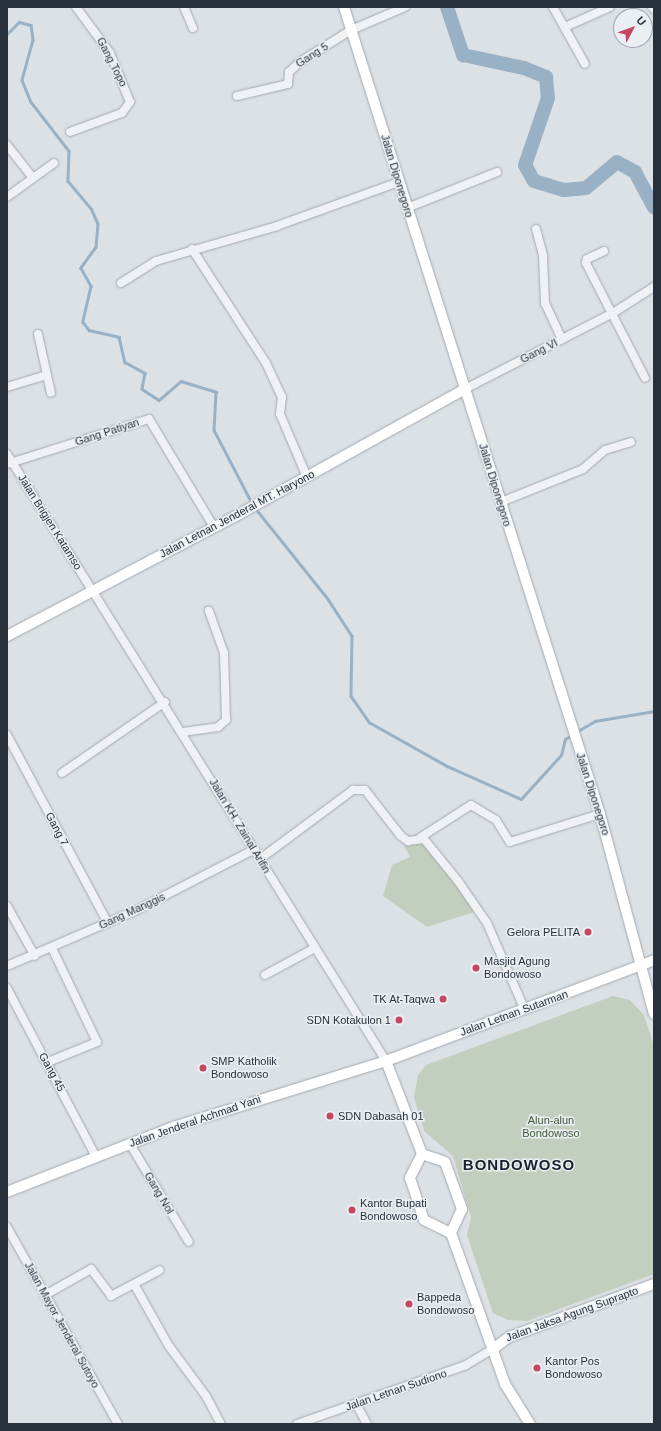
<!DOCTYPE html>
<html>
<head>
<meta charset="utf-8">
<style>
	body { margin:0 }
	#map { position:relative; width:661px; height:1431px; overflow:hidden; background:#dce1e6; font-family:Helvetica,sans-serif }
	div>[style] { position:absolute }
	[style*='--x'] { left:calc(var(--x)*1px); top:calc(var(--y)*1px); width:calc(var(--w)*1px); rotate:calc(var(--a)*1deg) }
	.green>* { inset:0; background:#c3cfbe }
	.stream>* { height:2.5px; margin:-1.25px; padding:0 1.25px; transform-origin:1.25px; border-radius:1.25px; background:#99b1c4 }
	.river>* { height:14px; margin:-7px; padding:0 7px; transform-origin:7px; border-radius:7px; background:#99b1c4 }
	.roads { filter:drop-shadow(0 0 1px #a2a8af) drop-shadow(0 0 1px #a2a8af) }
	.minor>* { height:8px; margin:-4px; padding:0 4px; transform-origin:4px; border-radius:4px; background:#eff1f4 }
	.major>* { height:10px; margin:-5px; padding:0 5px; transform-origin:5px; border-radius:5px; background:#fff }
	.dots>* { width:11px; height:11px; translate:-50% -50%; box-sizing:border-box; border:2px solid #ebeff4; border-radius:50% }
	span { translate:-50% -50%; white-space:nowrap; text-align:center; line-height:1.15; -webkit-text-stroke:3px #ebeff4; paint-order:stroke }
	.street-label { font-size:11px; color:#27303b }
	.poi-label { font-size:11px; color:#27303b }
	.right { translate:-100% -50%; text-align:right }
	.left { translate:0 -50%; text-align:left }
	.park-label { font-size:11px; color:#3d5635 }
	.district-label { font-size:15px; color:#19212c; font-weight:700; letter-spacing:1px }
	.frame { position:absolute; inset:0; border:8px solid #27303b; pointer-events:none }
	.north { position:absolute; left:613px; top:8px; width:40px; height:40px; box-sizing:border-box; background:#ebeff4; border:1px solid #9da3aa; border-radius:50%; rotate:49deg; font-size:11px; font-weight:700; line-height:16px; text-align:center; color:#27303b }
	.north::after { content:''; display:block; margin:auto; width:14px; height:18px; background:#c64662; clip-path:polygon(50% 0,100% 100%,50% 72%,0 100%) }
</style>
</head>
<body>
<div id="map">
	<div class="green">
		<i style="clip-path:polygon(418px 840px,451px 872px,474px 912px,427px 927px,383px 896px,392px 865px,410px 857px,404px 846px)"></i>
		<i style="clip-path:polygon(613px 996px,630px 1000px,644px 1015px,654px 1046px,654px 1274px,527px 1321px,508px 1320px,493px 1313px,467px 1235px,471px 1217px,453px 1156px,424px 1131px,414px 1097px,418px 1075px,426px 1065px)"></i>
	</div>
	<div class="stream">
		<i style="--x:7;--y:34;--w:17;--a:-45"></i>
		<i style="--x:19;--y:22;--w:12;--a:14"></i>
		<i style="--x:31;--y:25;--w:15;--a:82"></i>
		<i style="--x:33;--y:40;--w:41;--a:105.4"></i>
		<i style="--x:22;--y:80;--w:24;--a:68"></i>
		<i style="--x:31;--y:102;--w:62;--a:52.2"></i>
		<i style="--x:69;--y:151;--w:30;--a:92"></i>
		<i style="--x:68;--y:181;--w:35;--a:50"></i>
		<i style="--x:91;--y:208;--w:17;--a:66"></i>
		<i style="--x:98;--y:224;--w:23;--a:95"></i>
		<i style="--x:96;--y:247;--w:26;--a:126"></i>
		<i style="--x:81;--y:268;--w:21;--a:61"></i>
		<i style="--x:91;--y:286;--w:37;--a:103"></i>
		<i style="--x:83;--y:322;--w:10;--a:53"></i>
		<i style="--x:89;--y:330;--w:31;--a:13"></i>
		<i style="--x:119;--y:337;--w:26;--a:77"></i>
		<i style="--x:125;--y:362;--w:23;--a:29"></i>
		<i style="--x:145;--y:373;--w:16;--a:101"></i>
		<i style="--x:142;--y:389;--w:20;--a:33"></i>
		<i style="--x:159;--y:400;--w:29;--a:-41"></i>
		<i style="--x:181;--y:381;--w:37;--a:17"></i>
		<i style="--x:216;--y:392;--w:38;--a:93"></i>
		<i style="--x:214;--y:430;--w:85;--a:62.5"></i>
		<i style="--x:256;--y:509;--w:115;--a:51.3"></i>
		<i style="--x:328;--y:599;--w:44;--a:57"></i>
		<i style="--x:352;--y:636;--w:60;--a:91"></i>
		<i style="--x:351;--y:696;--w:32;--a:55"></i>
		<i style="--x:369;--y:722;--w:90;--a:29.4"></i>
		<i style="--x:447;--y:766;--w:81;--a:24"></i>
		<i style="--x:521;--y:799;--w:59;--a:-47.7"></i>
		<i style="--x:561;--y:755;--w:16;--a:-76"></i>
		<i style="--x:565;--y:739;--w:8;--a:-30"></i>
		<i style="--x:576;--y:732;--w:22;--a:-30"></i>
		<i style="--x:595;--y:721;--w:60;--a:-9.6"></i>
	</div>
	<div class="river">
		<i style="--x:447;--y:7;--w:51;--a:71.6"></i>
		<i style="--x:463;--y:55;--w:62;--a:12"></i>
		<i style="--x:524;--y:68;--w:24;--a:22"></i>
		<i style="--x:546;--y:77;--w:21;--a:85"></i>
		<i style="--x:548;--y:98;--w:71;--a:108.9"></i>
		<i style="--x:525;--y:165;--w:18;--a:61"></i>
		<i style="--x:534;--y:181;--w:31;--a:17"></i>
		<i style="--x:564;--y:190;--w:22;--a:-5"></i>
		<i style="--x:586;--y:188;--w:40;--a:-40"></i>
		<i style="--x:617;--y:162;--w:21;--a:29"></i>
		<i style="--x:635;--y:172;--w:40;--a:62"></i>
	</div>
	<div class="roads">
		<div class="minor">
			<i style="--x:184;--y:7;--w:23;--a:67"></i>
			<i style="--x:553;--y:7;--w:65;--a:60.7"></i>
			<i style="--x:652;--y:7;--w:3;--a:45"></i>
			<i style="--x:565;--y:27;--w:49;--a:-24"></i>
			<i style="--x:237;--y:96;--w:52;--a:-13.2"></i>
			<i style="--x:288;--y:84;--w:12;--a:-85"></i>
			<i style="--x:289;--y:72;--w:15;--a:-42"></i>
			<i style="--x:300;--y:62;--w:60;--a:-32.1"></i>
			<i style="--x:351;--y:30;--w:59;--a:-23.1"></i>
			<i style="--x:70;--y:132;--w:55;--a:-20.1"></i>
			<i style="--x:122;--y:113;--w:14;--a:-54"></i>
			<i style="--x:130;--y:102;--w:53;--a:-112.2"></i>
			<i style="--x:110;--y:53;--w:57;--a:-126.5"></i>
			<i style="--x:7;--y:145;--w:42;--a:51.8"></i>
			<i style="--x:7;--y:197;--w:58;--a:-35.9"></i>
			<i style="--x:407;--y:208;--w:97;--a:-21.8"></i>
			<i style="--x:536;--y:229;--w:28;--a:75"></i>
			<i style="--x:543;--y:256;--w:47;--a:87.6"></i>
			<i style="--x:545;--y:303;--w:40;--a:65"></i>
			<i style="--x:192;--y:249;--w:136;--a:57"></i>
			<i style="--x:266;--y:363;--w:38;--a:65"></i>
			<i style="--x:282;--y:397;--w:17;--a:97"></i>
			<i style="--x:280;--y:414;--w:69;--a:66.8"></i>
			<i style="--x:604;--y:251;--w:19;--a:155"></i>
			<i style="--x:587;--y:259;--w:4;--a:104"></i>
			<i style="--x:586;--y:263;--w:129;--a:62.8"></i>
			<i style="--x:121;--y:283;--w:41;--a:-32.2"></i>
			<i style="--x:156;--y:261;--w:126;--a:-16.1"></i>
			<i style="--x:277;--y:226;--w:130;--a:-19.8"></i>
			<i style="--x:38;--y:334;--w:60;--a:77.6"></i>
			<i style="--x:7;--y:387;--w:42;--a:-16.7"></i>
			<i style="--x:465;--y:389;--w:166;--a:-27.2"></i>
			<i style="--x:613;--y:313;--w:49;--a:-32.4"></i>
			<i style="--x:7;--y:454;--w:716;--a:58.02"></i>
			<i style="--x:7;--y:464;--w:149;--a:-17.6"></i>
			<i style="--x:149;--y:419;--w:126;--a:59"></i>
			<i style="--x:501;--y:502;--w:88;--a:-21.9"></i>
			<i style="--x:583;--y:469;--w:29;--a:-41"></i>
			<i style="--x:605;--y:450;--w:27;--a:-17"></i>
			<i style="--x:183;--y:732;--w:35;--a:-8"></i>
			<i style="--x:218;--y:727;--w:11;--a:-41"></i>
			<i style="--x:226;--y:720;--w:67;--a:-91.7"></i>
			<i style="--x:224;--y:653;--w:45;--a:-109.7"></i>
			<i style="--x:7;--y:735;--w:213;--a:61.8"></i>
			<i style="--x:62;--y:773;--w:125;--a:-34.6"></i>
			<i style="--x:421;--y:837;--w:59;--a:-32.6"></i>
			<i style="--x:471;--y:805;--w:29;--a:31"></i>
			<i style="--x:496;--y:820;--w:26;--a:58"></i>
			<i style="--x:510;--y:842;--w:94;--a:-17.3"></i>
			<i style="--x:260;--y:859;--w:116;--a:-36.6"></i>
			<i style="--x:353;--y:790;--w:12;--a:0"></i>
			<i style="--x:365;--y:790;--w:58;--a:52"></i>
			<i style="--x:401;--y:836;--w:9;--a:36"></i>
			<i style="--x:408;--y:841;--w:16;--a:-7"></i>
			<i style="--x:424;--y:839;--w:54;--a:51"></i>
			<i style="--x:458;--y:881;--w:51;--a:55.4"></i>
			<i style="--x:487;--y:923;--w:93;--a:66.5"></i>
			<i style="--x:7;--y:906;--w:57;--a:60.8"></i>
			<i style="--x:7;--y:966;--w:139;--a:-23.3"></i>
			<i style="--x:135;--y:911;--w:135;--a:-27.3"></i>
			<i style="--x:265;--y:975;--w:57;--a:-28.4"></i>
			<i style="--x:7;--y:988;--w:191;--a:62.2"></i>
			<i style="--x:48;--y:1062;--w:53;--a:-22.2"></i>
			<i style="--x:97;--y:1042;--w:104;--a:-115.6"></i>
			<i style="--x:130;--y:1144;--w:114;--a:59"></i>
			<i style="--x:7;--y:1227;--w:226;--a:60.6"></i>
			<i style="--x:134;--y:1284;--w:71;--a:60.6"></i>
			<i style="--x:169;--y:1346;--w:62;--a:53.5"></i>
			<i style="--x:206;--y:1396;--w:32;--a:62"></i>
			<i style="--x:45;--y:1295;--w:53;--a:-29.5"></i>
			<i style="--x:91;--y:1269;--w:34;--a:53"></i>
			<i style="--x:111;--y:1296;--w:55;--a:-28"></i>
			<i style="--x:356;--y:1404;--w:23;--a:61"></i>
			<i style="--x:297;--y:1424;--w:179;--a:-19.2"></i>
			<i style="--x:466;--y:1365;--w:31;--a:-31"></i>
		</div>
		<div class="major">
			<i style="--x:344;--y:7;--w:847;--a:72.4"></i>
			<i style="--x:600;--y:814;--w:207;--a:74.9"></i>
			<i style="--x:7;--y:636;--w:269;--a:-27.7"></i>
			<i style="--x:245;--y:511;--w:252;--a:-29"></i>
			<i style="--x:386;--y:1061;--w:100;--a:68.8"></i>
			<i style="--x:422;--y:1154;--w:27;--a:117"></i>
			<i style="--x:410;--y:1178;--w:44;--a:71.6"></i>
			<i style="--x:424;--y:1220;--w:30;--a:26"></i>
			<i style="--x:422;--y:1154;--w:24;--a:19"></i>
			<i style="--x:445;--y:1162;--w:50;--a:70.1"></i>
			<i style="--x:462;--y:1209;--w:26;--a:115"></i>
			<i style="--x:7;--y:1192;--w:178;--a:-21.4"></i>
			<i style="--x:173;--y:1127;--w:223;--a:-17.2"></i>
			<i style="--x:386;--y:1061;--w:286;--a:-20.6"></i>
			<i style="--x:451;--y:1233;--w:160;--a:70.3"></i>
			<i style="--x:505;--y:1384;--w:47;--a:58"></i>
			<i style="--x:493;--y:1349;--w:20;--a:-37"></i>
			<i style="--x:509;--y:1337;--w:154;--a:-20.1"></i>
		</div>
	</div>
	<div class="dots">
		<i style="left:588px;top:932px;background:#c64662"></i>
		<i style="left:476px;top:968px;background:#c64662"></i>
		<i style="left:443px;top:999px;background:#c64662"></i>
		<i style="left:399px;top:1020px;background:#c64662"></i>
		<i style="left:203px;top:1068px;background:#c64662"></i>
		<i style="left:330px;top:1116px;background:#c64662"></i>
		<i style="left:352px;top:1210px;background:#c64662"></i>
		<i style="left:409px;top:1304px;background:#c64662"></i>
		<i style="left:537px;top:1368px;background:#c64662"></i>
	</div>
	<div class="street-label">
		<span style="left:312px;top:55px;rotate:-33deg">Gang 5</span>
		<span style="left:112px;top:62px;rotate:63deg">Gang Topo</span>
		<span style="left:397px;top:176px;rotate:73deg">Jalan Diponegoro</span>
		<span style="left:539px;top:351px;rotate:-27deg">Gang VI</span>
		<span style="left:107px;top:432px;rotate:-18deg">Gang Patiyan</span>
		<span style="left:495px;top:485px;rotate:73deg">Jalan Diponegoro</span>
		<span style="left:237px;top:514px;rotate:-28deg">Jalan Letnan Jenderal MT. Haryono</span>
		<span style="left:50px;top:522px;rotate:58deg">Jalan Brigjen Katamso</span>
		<span style="left:593px;top:794px;rotate:72deg">Jalan Diponegoro</span>
		<span style="left:240px;top:826px;rotate:59deg">Jalan KH. Zainal Arifin</span>
		<span style="left:57px;top:829px;rotate:62deg">Gang 7</span>
		<span style="left:132px;top:911px;rotate:-25deg">Gang Manggis</span>
		<span style="left:514px;top:1013px;rotate:-20deg">Jalan Letnan Sutarman</span>
		<span style="left:52px;top:1072px;rotate:61deg">Gang 45</span>
		<span style="left:195px;top:1121px;rotate:-19deg">Jalan Jenderal Achmad Yani</span>
		<span style="left:159px;top:1193px;rotate:59deg">Gang Nol</span>
		<span style="left:572px;top:1314px;rotate:-20deg">Jalan Jaksa Agung Suprapto</span>
		<span style="left:62px;top:1325px;rotate:61deg">Jalan Mayor Jenderal Sutoyo</span>
		<span style="left:396px;top:1390px;rotate:-19deg">Jalan Letnan Sudiono</span>
	</div>
	<div class="poi-label">
		<span class="right" style="left:580px;top:932px">Gelora PELITA</span>
		<span class="left" style="left:484px;top:968px">Masjid Agung<br>Bondowoso</span>
		<span class="right" style="left:435px;top:999px">TK At-Taqwa</span>
		<span class="right" style="left:391px;top:1020px">SDN Kotakulon 1</span>
		<span class="left" style="left:211px;top:1068px">SMP Katholik<br>Bondowoso</span>
		<span class="left" style="left:338px;top:1116px">SDN Dabasah 01</span>
		<span class="left" style="left:360px;top:1210px">Kantor Bupati<br>Bondowoso</span>
		<span class="left" style="left:417px;top:1304px">Bappeda<br>Bondowoso</span>
		<span class="left" style="left:545px;top:1368px">Kantor Pos<br>Bondowoso</span>
	</div>
	<div class="park-label">
		<span style="left:551px;top:1127px">Alun-alun<br>Bondowoso</span>
	</div>
	<div class="district-label">
		<span style="left:519px;top:1165px">BONDOWOSO</span>
	</div>
	<div class="frame"></div>
	<div class="north">U</div>
</div>
</body>
</html>
